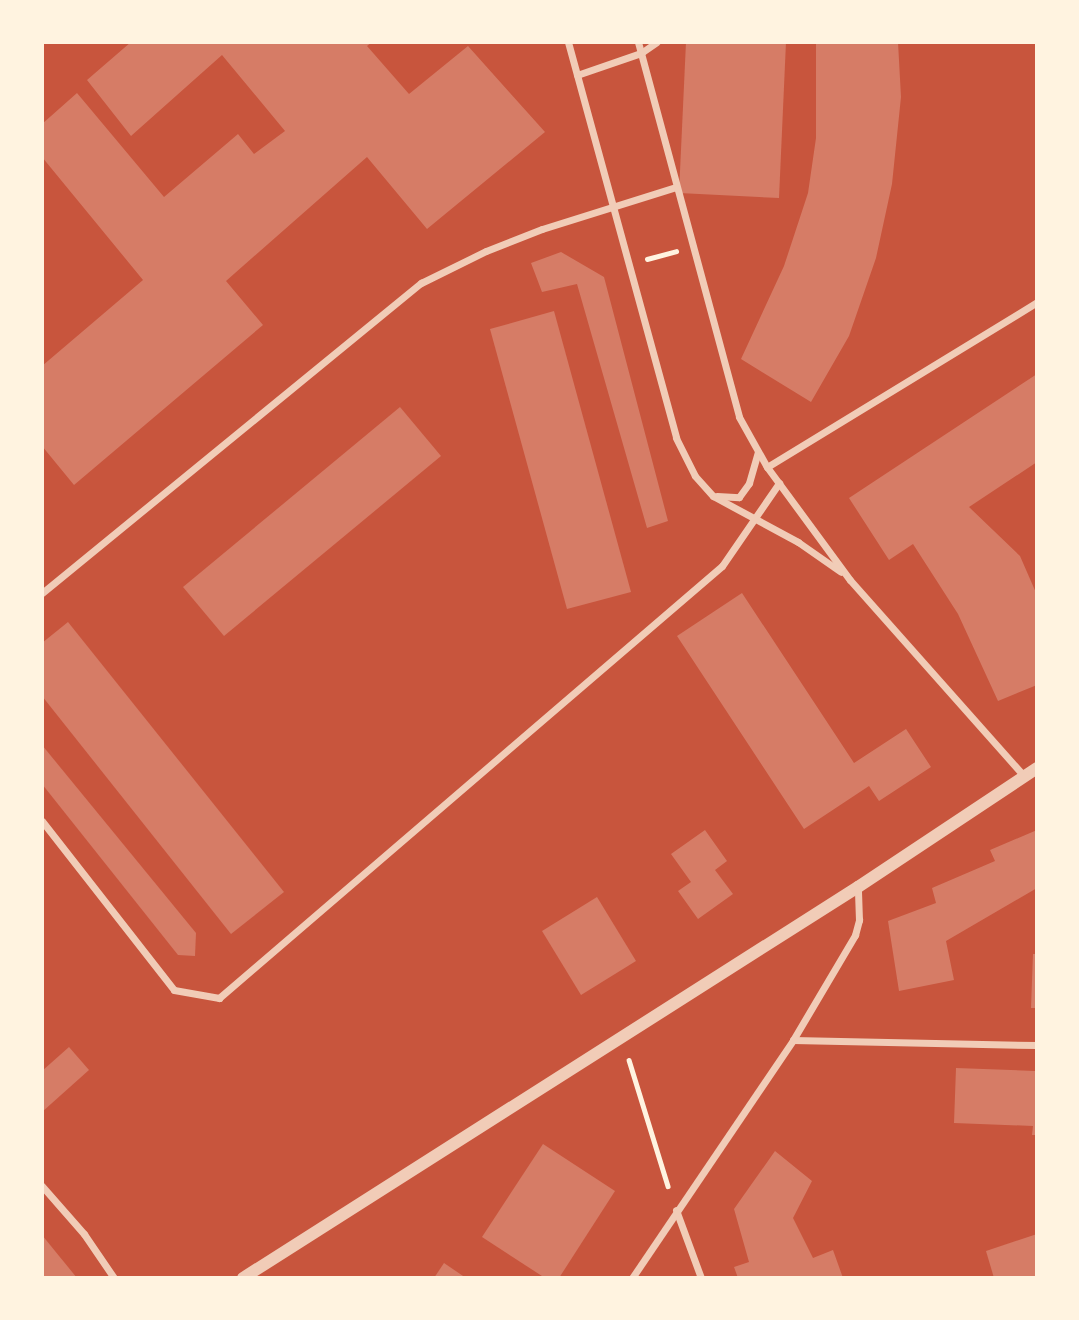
<!DOCTYPE html>
<html>
<head>
<meta charset="utf-8">
<style>
	body { margin:0 }
	#map { position:relative; width:1079px; height:1320px; overflow:hidden; background:#c8553d; font-family:Roboto,sans-serif }
	div>[style] { position:absolute }
	[style*='--x'] { left:calc(var(--x)*1px); top:calc(var(--y)*1px); width:calc(var(--w)*1px); rotate:calc(var(--a)*1deg) }
	.building>* { inset:0; background:#d67c66 }
	.path>* { height:4.5px; margin:-2.25px; padding:0 2.25px; transform-origin:2.25px; border-radius:2.25px; background:#fff3e0 }
	.minor>* { height:7px; margin:-3.5px; padding:0 3.5px; transform-origin:3.5px; border-radius:3.5px; background:#f1ccb7 }
	.tertiary>* { height:12px; margin:-6px; padding:0 6px; transform-origin:6px; border-radius:6px; background:#f1ccb7 }
	span { translate:-50% -50%; white-space:nowrap; text-align:center; line-height:1.15; -webkit-text-stroke:7px #fff3e0; paint-order:stroke }
	.frame { position:absolute; inset:0; border:44px solid #fff3e0; pointer-events:none }
</style>
</head>
<body>
<div id="map">
	<div class="building">
		<i style="clip-path:polygon(131px 42px,372px 42px,367px 46px,409px 94px,468px 46px,545px 132px,427px 229px,367px 157px,226px 281px,263px 325px,74px 485px,42px 446px,42px 366px,143px 280px,42px 157px,42px 124px,77px 93px,164px 197px,238px 134px,254px 154px,285px 131px,222px 55px,131px 136px,87px 80px)"></i>
		<i style="clip-path:polygon(686px 42px,786px 42px,779px 198px,679px 193px)"></i>
		<i style="clip-path:polygon(816px 42px,898px 42px,901px 97px,892px 184px,876px 258px,849px 336px,811px 402px,741px 359px,784px 266px,808px 193px,816px 138px)"></i>
		<i style="clip-path:polygon(561px 252px,604px 277px,668px 521px,647px 528px,577px 284px,542px 292px,531px 263px)"></i>
		<i style="clip-path:polygon(554px 311px,631px 592px,567px 609px,490px 329px)"></i>
		<i style="clip-path:polygon(1037px 374px,1037px 462px,969px 507px,1020px 556px,1037px 595px,1037px 685px,998px 701px,958px 614px,913px 544px,889px 560px,849px 498px)"></i>
		<i style="clip-path:polygon(400px 407px,441px 456px,224px 636px,183px 587px)"></i>
		<i style="clip-path:polygon(742px 593px,854px 763px,906px 729px,931px 767px,879px 801px,869px 786px,804px 829px,677px 636px)"></i>
		<i style="clip-path:polygon(68px 622px,284px 892px,231px 934px,42px 696px,42px 643px)"></i>
		<i style="clip-path:polygon(42px 745px,196px 933px,195px 956px,178px 955px,42px 784px)"></i>
		<i style="clip-path:polygon(705px 830px,727px 861px,715px 870px,733px 894px,698px 919px,678px 891px,691px 882px,671px 854px)"></i>
		<i style="clip-path:polygon(1037px 830px,1037px 888px,946px 941px,954px 980px,899px 991px,888px 921px,936px 903px,932px 888px,995px 861px,990px 850px)"></i>
		<i style="clip-path:polygon(597px 897px,636px 961px,581px 995px,542px 931px)"></i>
		<i style="clip-path:polygon(1033px 954px,1037px 954px,1037px 1008px,1031px 1008px)"></i>
		<i style="clip-path:polygon(69px 1047px,89px 1070px,42px 1112px,42px 1071px)"></i>
		<i style="clip-path:polygon(956px 1068px,1035px 1071px,1037px 1135px,1032px 1135px,1033px 1126px,954px 1123px)"></i>
		<i style="clip-path:polygon(543px 1144px,615px 1191px,559px 1278px,545px 1278px,482px 1237px)"></i>
		<i style="clip-path:polygon(775px 1151px,812px 1181px,793px 1218px,813px 1258px,833px 1250px,843px 1278px,738px 1278px,734px 1267px,749px 1262px,734px 1209px)"></i>
		<i style="clip-path:polygon(1037px 1234px,1037px 1278px,994px 1278px,986px 1251px)"></i>
		<i style="clip-path:polygon(42px 1235px,77px 1278px,42px 1278px)"></i>
		<i style="clip-path:polygon(444px 1263px,466px 1278px,434px 1278px)"></i>
	</div>
	<div class="path">
		<i style="--x:647;--y:259;--w:30;--a:-15"></i>
		<i style="--x:629;--y:1060;--w:132;--a:72.8"></i>
	</div>
	<div class="minor">
		<i style="--x:568;--y:42;--w:410;--a:74.7"></i>
		<i style="--x:676;--y:438;--w:42;--a:63.4"></i>
		<i style="--x:695;--y:476;--w:27;--a:48"></i>
		<i style="--x:713;--y:496;--w:97;--a:28.4"></i>
		<i style="--x:798;--y:542;--w:52;--a:34.9"></i>
		<i style="--x:638;--y:42;--w:388;--a:74.9"></i>
		<i style="--x:739;--y:417;--w:57;--a:60.8"></i>
		<i style="--x:767;--y:467;--w:140;--a:53.7"></i>
		<i style="--x:850;--y:580;--w:262;--a:48.4"></i>
		<i style="--x:577;--y:75;--w:68;--a:-19"></i>
		<i style="--x:641;--y:53;--w:19;--a:-35"></i>
		<i style="--x:767;--y:467;--w:316;--a:-31.4"></i>
		<i style="--x:717;--y:496;--w:22;--a:3"></i>
		<i style="--x:739;--y:497;--w:17;--a:-54"></i>
		<i style="--x:749;--y:483;--w:32;--a:-74"></i>
		<i style="--x:42;--y:593;--w:490;--a:-39.3"></i>
		<i style="--x:421;--y:283;--w:72;--a:-26.2"></i>
		<i style="--x:486;--y:251;--w:60;--a:-21.4"></i>
		<i style="--x:542;--y:229;--w:140;--a:-17.4"></i>
		<i style="--x:42;--y:821;--w:214;--a:52"></i>
		<i style="--x:174;--y:990;--w:46;--a:10.1"></i>
		<i style="--x:219;--y:998;--w:663;--a:-40.66"></i>
		<i style="--x:722;--y:566;--w:101;--a:-55.5"></i>
		<i style="--x:793;--y:1040;--w:244;--a:1.2"></i>
		<i style="--x:42;--y:1186;--w:64;--a:48.8"></i>
		<i style="--x:84;--y:1234;--w:53;--a:55.7"></i>
		<i style="--x:676;--y:1210;--w:72;--a:69.8"></i>
		<i style="--x:632;--y:1278;--w:287;--a:-55.9"></i>
		<i style="--x:793;--y:1040;--w:122;--a:-59.4"></i>
		<i style="--x:855;--y:935;--w:16;--a:-75"></i>
		<i style="--x:859;--y:920;--w:33;--a:-92"></i>
	</div>
	<div class="tertiary">
		<i style="--x:243;--y:1278;--w:729;--a:-32.45"></i>
		<i style="--x:858;--y:887;--w:215;--a:-33.6"></i>
	</div>
	<div class="frame"></div>
</div>
</body>
</html>
